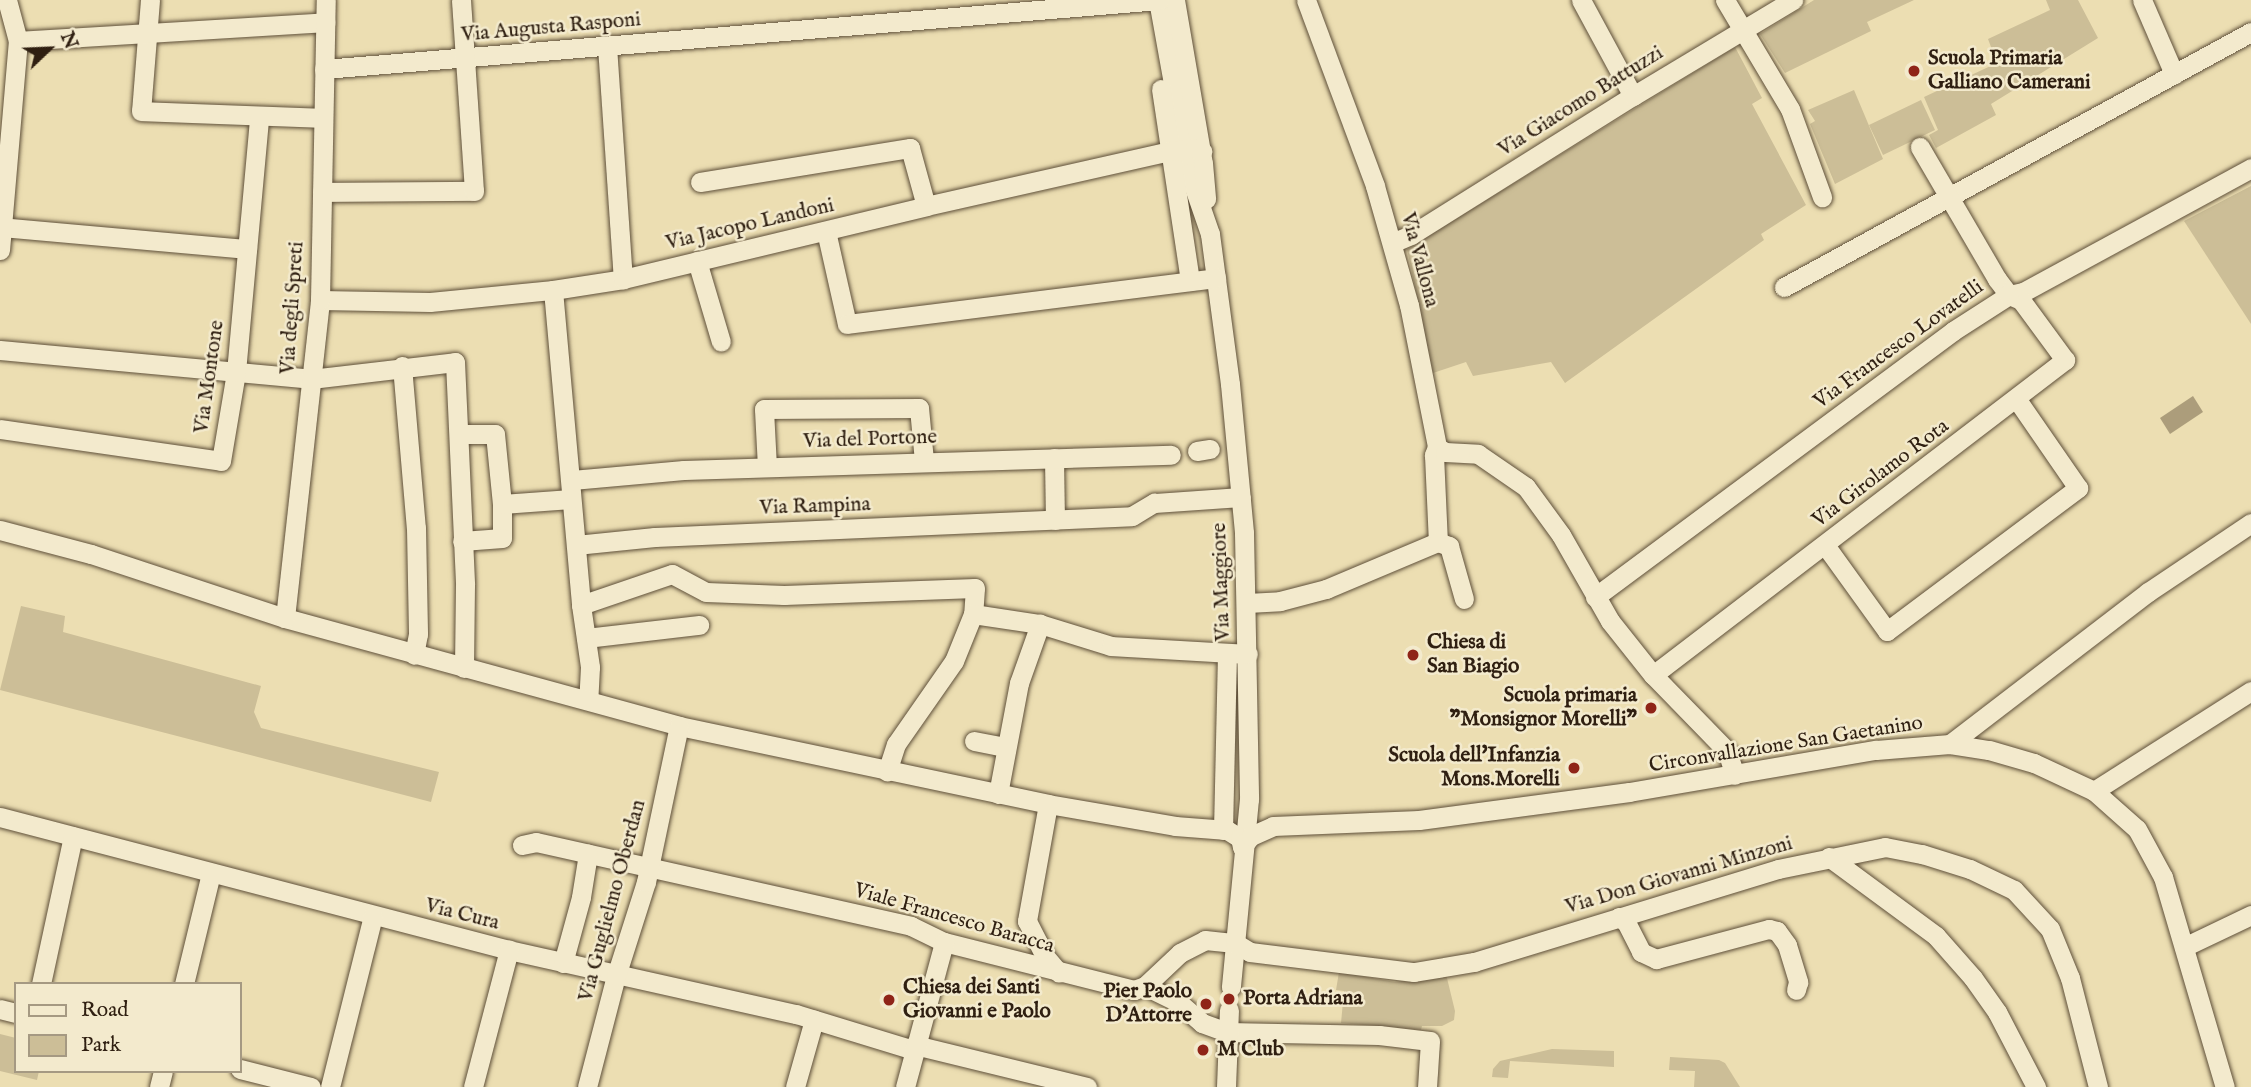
<!DOCTYPE html>
<html>
<head>
<meta charset="utf-8">
<style>
	body { margin:0 }
	#map { position:relative; width:2251px; height:1087px; overflow:hidden; background:#ecdeb2; font-family:"IM FELL English",serif }
	div>[style] { position:absolute }
	[style*='--x'] { left:calc(var(--x)*1px); top:calc(var(--y)*1px); width:calc(var(--w)*1px); rotate:calc(var(--a)*1deg) }
	.green>* { inset:0; background:#ccbe97 }
	.water>* { inset:0; background:#ac9d7b }
	.roads { filter:drop-shadow(0 0 2px #5e4f39) drop-shadow(0 0 2px #5e4f39) }
	.minor>* { height:19px; margin:-9.5px; padding:0 9.5px; transform-origin:9.5px; border-radius:9.5px; background:#f3eacd }
	.dots>* { width:19px; height:19px; translate:-50% -50%; box-sizing:border-box; border:4px solid #f3eacd; border-radius:50% }
	span { translate:-50% -50%; white-space:nowrap; text-align:center; line-height:1.15; -webkit-text-stroke:5px #f3eacd; paint-order:stroke }
	.street-label { font-size:21px; color:#2f1f11 }
	.poi-label { font-size:21px; color:#2f1f11; font-weight:700 }
	.left { translate:0 -50%; text-align:left }
	.right { translate:-100% -50%; text-align:right }
	.legend { position:absolute; left:14px; top:982px; width:228px; height:91px; box-sizing:border-box; background:#f3eacd; border:2px solid #a59982; margin:0; padding:9px 12px; list-style:none; font-size:21px; color:#2f1f11 }
	.legend li { display:flex; align-items:center; gap:14px; height:35px }
	.legend b { width:35px; border:2px solid #a59982 }
	.north { position:absolute; left:14px; top:14px; width:70px; height:70px; -webkit-text-stroke:5px #f3eacd; paint-order:stroke; rotate:67deg; font-size:19px; font-weight:700; line-height:28px; text-align:center; color:#2f1f11 }
	.north::after { content:''; display:block; margin:auto; width:24px; height:32px; background:#2f1f11; clip-path:polygon(50% 0,100% 100%,50% 72%,0 100%) }
</style>
</head>
<body>
<div id="map">
	<div class="green">
		<i style="clip-path:polygon(1814px 0,1914px 0,1867px 22px,1871px 31px,1785px 73px,1760px 34px)"></i>
		<i style="clip-path:polygon(2046px 0,2078px 0,2098px 38px,1991px 104px,1996px 115px,1936px 148px,1929px 135px,1938px 130px,1924px 97px,1997px 63px,1988px 39px,2050px 10px)"></i>
		<i style="clip-path:polygon(1735px 47px,1762px 98px,1752px 104px,1806px 205px,1761px 234px,1764px 240px,1565px 383px,1551px 362px,1473px 376px,1466px 362px,1433px 373px,1407px 249px)"></i>
		<i style="clip-path:polygon(1854px 90px,1883px 159px,1835px 184px,1810px 124px,1815px 121px,1808px 110px)"></i>
		<i style="clip-path:polygon(1921px 100px,1935px 130px,1883px 155px,1869px 125px)"></i>
		<i style="clip-path:polygon(2251px 186px,2251px 324px,2184px 221px)"></i>
		<i style="clip-path:polygon(21px 606px,65px 616px,63px 632px,261px 686px,254px 712px,261px 728px,439px 772px,431px 802px,0 690px)"></i>
		<i style="clip-path:polygon(1339px 972px,1395px 982px,1446px 974px,1455px 1011px,1454px 1020px,1442px 1026px,1422px 1026px,1421px 1030px,1341px 1023px,1344px 991px,1336px 990px)"></i>
		<i style="clip-path:polygon(0 1034px,16px 1038px,16px 1071px,39px 1071px,37px 1080px,0 1071px)"></i>
		<i style="clip-path:polygon(1552px 1049px,1614px 1051px,1614px 1067px,1510px 1061px,1508px 1078px,1492px 1077px,1493px 1069px,1500px 1061px)"></i>
		<i style="clip-path:polygon(1670px 1057px,1719px 1060px,1725px 1063px,1740px 1087px,1694px 1087px,1695px 1071px,1669px 1070px)"></i>
	</div>
	<div class="water">
		<i style="clip-path:polygon(2193px 396px,2203px 412px,2170px 434px,2160px 418px)"></i>
	</div>
	<div class="roads">
		<div class="minor">
			<i style="--x:150;--y:0;--w:111;--a:94.6"></i>
			<i style="--x:141;--y:111;--w:182;--a:2.2"></i>
			<i style="--x:1158;--y:0;--w:176;--a:79.8"></i>
			<i style="--x:1189;--y:173;--w:65;--a:71"></i>
			<i style="--x:1210;--y:234;--w:151;--a:82.4"></i>
			<i style="--x:1230;--y:384;--w:150;--a:84.6"></i>
			<i style="--x:1244;--y:533;--w:266;--a:88.9"></i>
			<i style="--x:1249;--y:799;--w:189;--a:95.5"></i>
			<i style="--x:1175;--y:0;--w:165;--a:80.3"></i>
			<i style="--x:1203;--y:163;--w:36;--a:85"></i>
			<i style="--x:1306;--y:0;--w:198;--a:69.6"></i>
			<i style="--x:1375;--y:186;--w:124;--a:74.1"></i>
			<i style="--x:1409;--y:305;--w:145;--a:78.8"></i>
			<i style="--x:1437;--y:447;--w:9;--a:111"></i>
			<i style="--x:1434;--y:455;--w:87;--a:87.4"></i>
			<i style="--x:1581;--y:0;--w:109;--a:61.6"></i>
			<i style="--x:1725;--y:0;--w:127;--a:59.2"></i>
			<i style="--x:1790;--y:109;--w:94;--a:70"></i>
			<i style="--x:2142;--y:0;--w:81;--a:66.6"></i>
			<i style="--x:18;--y:41;--w:308;--a:-3.5"></i>
			<i style="--x:607;--y:46;--w:234;--a:86.1"></i>
			<i style="--x:324;--y:69;--w:838;--a:-4.72"></i>
			<i style="--x:1161;--y:89;--w:194;--a:81.4"></i>
			<i style="--x:700;--y:182;--w:213;--a:-9.2"></i>
			<i style="--x:910;--y:148;--w:60;--a:74.6"></i>
			<i style="--x:322;--y:192;--w:152;--a:-0.4"></i>
			<i style="--x:474;--y:191;--w:191;--a:-93.9"></i>
			<i style="--x:0;--y:227;--w:248;--a:5.1"></i>
			<i style="--x:826;--y:231;--w:95;--a:77.3"></i>
			<i style="--x:847;--y:324;--w:372;--a:-7.1"></i>
			<i style="--x:1392;--y:243;--w:21;--a:-23"></i>
			<i style="--x:1411;--y:235;--w:262;--a:-32.1"></i>
			<i style="--x:1633;--y:96;--w:187;--a:-31"></i>
			<i style="--x:0;--y:250;--w:210;--a:-85.1"></i>
			<i style="--x:18;--y:41;--w:42;--a:-105"></i>
			<i style="--x:697;--y:261;--w:84;--a:73.5"></i>
			<i style="--x:1784;--y:287;--w:532;--a:-28.64"></i>
			<i style="--x:553;--y:290;--w:316;--a:84.9"></i>
			<i style="--x:581;--y:605;--w:63;--a:81.7"></i>
			<i style="--x:590;--y:667;--w:33;--a:93"></i>
			<i style="--x:320;--y:300;--w:110;--a:1"></i>
			<i style="--x:430;--y:302;--w:124;--a:-5.6"></i>
			<i style="--x:553;--y:290;--w:71;--a:-8.9"></i>
			<i style="--x:623;--y:279;--w:312;--a:-13.5"></i>
			<i style="--x:926;--y:206;--w:250;--a:-12.7"></i>
			<i style="--x:1170;--y:151;--w:25;--a:-7"></i>
			<i style="--x:1195;--y:148;--w:8;--a:23"></i>
			<i style="--x:0;--y:350;--w:312;--a:5.3"></i>
			<i style="--x:311;--y:379;--w:145;--a:-6.7"></i>
			<i style="--x:455;--y:362;--w:223;--a:87.4"></i>
			<i style="--x:465;--y:585;--w:83;--a:90.7"></i>
			<i style="--x:402;--y:366;--w:163;--a:85.1"></i>
			<i style="--x:416;--y:528;--w:106;--a:88.9"></i>
			<i style="--x:418;--y:634;--w:21;--a:101"></i>
			<i style="--x:0;--y:429;--w:223;--a:8.2"></i>
			<i style="--x:221;--y:461;--w:90;--a:-80.4"></i>
			<i style="--x:236;--y:372;--w:255;--a:-84.8"></i>
			<i style="--x:459;--y:434;--w:36;--a:0"></i>
			<i style="--x:495;--y:434;--w:70;--a:84.3"></i>
			<i style="--x:502;--y:504;--w:34;--a:90"></i>
			<i style="--x:502;--y:538;--w:40;--a:175.7"></i>
			<i style="--x:1437;--y:447;--w:9;--a:32"></i>
			<i style="--x:1445;--y:452;--w:33;--a:3"></i>
			<i style="--x:1478;--y:454;--w:58;--a:34.5"></i>
			<i style="--x:1526;--y:487;--w:59;--a:53.9"></i>
			<i style="--x:1561;--y:535;--w:99;--a:60.3"></i>
			<i style="--x:1610;--y:621;--w:69;--a:51.5"></i>
			<i style="--x:1653;--y:675;--w:106;--a:45.8"></i>
			<i style="--x:1727;--y:751;--w:25;--a:72"></i>
			<i style="--x:1197;--y:451;--w:13;--a:-9"></i>
			<i style="--x:1054;--y:458;--w:62;--a:89.1"></i>
			<i style="--x:767;--y:467;--w:58;--a:-93"></i>
			<i style="--x:764;--y:409;--w:155;--a:-0.4"></i>
			<i style="--x:919;--y:408;--w:53;--a:84.6"></i>
			<i style="--x:572;--y:480;--w:112;--a:-5.1"></i>
			<i style="--x:684;--y:470;--w:487;--a:-1.8"></i>
			<i style="--x:502;--y:504;--w:69;--a:-4.1"></i>
			<i style="--x:0;--y:530;--w:94;--a:14.8"></i>
			<i style="--x:91;--y:554;--w:204;--a:18.3"></i>
			<i style="--x:285;--y:618;--w:409;--a:15.3"></i>
			<i style="--x:679;--y:726;--w:377;--a:11.9"></i>
			<i style="--x:1048;--y:804;--w:129;--a:9.8"></i>
			<i style="--x:1175;--y:826;--w:52;--a:4.4"></i>
			<i style="--x:1227;--y:830;--w:15;--a:32"></i>
			<i style="--x:1240;--y:838;--w:9;--a:77"></i>
			<i style="--x:576;--y:545;--w:79;--a:-5.8"></i>
			<i style="--x:655;--y:537;--w:477;--a:-2.5"></i>
			<i style="--x:1132;--y:516;--w:26;--a:-31"></i>
			<i style="--x:1154;--y:503;--w:87;--a:-3.9"></i>
			<i style="--x:1825;--y:545;--w:106;--a:54.2"></i>
			<i style="--x:1887;--y:631;--w:239;--a:-36.8"></i>
			<i style="--x:2078;--y:488;--w:109;--a:-124.6"></i>
			<i style="--x:1595;--y:597;--w:446;--a:-36.6"></i>
			<i style="--x:1953;--y:331;--w:67;--a:-32.7"></i>
			<i style="--x:2009;--y:295;--w:14;--a:-12"></i>
			<i style="--x:2023;--y:292;--w:260;--a:-28.5"></i>
			<i style="--x:1247;--y:603;--w:33;--a:-3"></i>
			<i style="--x:1280;--y:601;--w:48;--a:-14.6"></i>
			<i style="--x:1326;--y:589;--w:121;--a:-22.8"></i>
			<i style="--x:1438;--y:542;--w:12;--a:20"></i>
			<i style="--x:1449;--y:546;--w:55;--a:74.2"></i>
			<i style="--x:581;--y:605;--w:96;--a:-18.8"></i>
			<i style="--x:672;--y:574;--w:38;--a:28"></i>
			<i style="--x:706;--y:592;--w:78;--a:2.2"></i>
			<i style="--x:784;--y:595;--w:191;--a:-2.1"></i>
			<i style="--x:975;--y:588;--w:26;--a:94"></i>
			<i style="--x:973;--y:614;--w:51;--a:112"></i>
			<i style="--x:954;--y:661;--w:101;--a:124.9"></i>
			<i style="--x:896;--y:744;--w:29;--a:108"></i>
			<i style="--x:973;--y:614;--w:68;--a:8.5"></i>
			<i style="--x:1040;--y:624;--w:74;--a:17.2"></i>
			<i style="--x:1111;--y:646;--w:137;--a:3.3"></i>
			<i style="--x:285;--y:618;--w:320;--a:-83.7"></i>
			<i style="--x:320;--y:300;--w:300;--a:-88.9"></i>
			<i style="--x:586;--y:638;--w:114;--a:-6.6"></i>
			<i style="--x:1653;--y:675;--w:519;--a:-37.4"></i>
			<i style="--x:2065;--y:360;--w:74;--a:-126.3"></i>
			<i style="--x:2021;--y:300;--w:13;--a:-157"></i>
			<i style="--x:2009;--y:295;--w:20;--a:-127"></i>
			<i style="--x:1997;--y:279;--w:153;--a:-120.3"></i>
			<i style="--x:974;--y:741;--w:32;--a:11"></i>
			<i style="--x:1950;--y:744;--w:250;--a:-37.5"></i>
			<i style="--x:2148;--y:592;--w:124;--a:-33.8"></i>
			<i style="--x:2094;--y:791;--w:186;--a:-32.5"></i>
			<i style="--x:998;--y:794;--w:113;--a:-79.3"></i>
			<i style="--x:1019;--y:683;--w:63;--a:-70.4"></i>
			<i style="--x:1048;--y:804;--w:119;--a:100.2"></i>
			<i style="--x:1027;--y:921;--w:38;--a:63"></i>
			<i style="--x:1044;--y:955;--w:23;--a:50"></i>
			<i style="--x:0;--y:817;--w:526;--a:14.64"></i>
			<i style="--x:509;--y:950;--w:294;--a:12.6"></i>
			<i style="--x:796;--y:1014;--w:123;--a:17"></i>
			<i style="--x:1223;--y:830;--w:177;--a:-88.7"></i>
			<i style="--x:522;--y:845;--w:14;--a:-12"></i>
			<i style="--x:536;--y:842;--w:384;--a:12.6"></i>
			<i style="--x:911;--y:926;--w:37;--a:26"></i>
			<i style="--x:944;--y:942;--w:196;--a:14.2"></i>
			<i style="--x:1134;--y:990;--w:12;--a:-20"></i>
			<i style="--x:1145;--y:986;--w:48;--a:-43.3"></i>
			<i style="--x:1180;--y:953;--w:28;--a:-27"></i>
			<i style="--x:1205;--y:940;--w:30;--a:6"></i>
			<i style="--x:1235;--y:943;--w:17;--a:31"></i>
			<i style="--x:1250;--y:952;--w:165;--a:7"></i>
			<i style="--x:1414;--y:972;--w:61;--a:-9.5"></i>
			<i style="--x:1474;--y:962;--w:318;--a:-17"></i>
			<i style="--x:1778;--y:869;--w:109;--a:-11.6"></i>
			<i style="--x:1885;--y:847;--w:38;--a:11"></i>
			<i style="--x:1922;--y:854;--w:50;--a:17.4"></i>
			<i style="--x:1970;--y:869;--w:49;--a:25.5"></i>
			<i style="--x:2014;--y:890;--w:53;--a:47.3"></i>
			<i style="--x:2050;--y:929;--w:53;--a:67.8"></i>
			<i style="--x:2070;--y:978;--w:113;--a:75.6"></i>
			<i style="--x:1242;--y:847;--w:14;--a:-51"></i>
			<i style="--x:1251;--y:836;--w:24;--a:-24"></i>
			<i style="--x:1273;--y:826;--w:146;--a:-2.4"></i>
			<i style="--x:1419;--y:820;--w:212;--a:-7.6"></i>
			<i style="--x:1629;--y:792;--w:251;--a:-9.7"></i>
			<i style="--x:1876;--y:750;--w:74;--a:-4.6"></i>
			<i style="--x:1950;--y:744;--w:39;--a:9"></i>
			<i style="--x:1989;--y:750;--w:47;--a:16.1"></i>
			<i style="--x:2034;--y:763;--w:66;--a:25"></i>
			<i style="--x:2094;--y:791;--w:57;--a:41.5"></i>
			<i style="--x:2137;--y:829;--w:55;--a:61.6"></i>
			<i style="--x:2163;--y:877;--w:219;--a:73.6"></i>
			<i style="--x:1829;--y:857;--w:133;--a:36.4"></i>
			<i style="--x:1936;--y:936;--w:56;--a:48.6"></i>
			<i style="--x:1973;--y:978;--w:42;--a:54.8"></i>
			<i style="--x:1997;--y:1012;--w:85;--a:62.5"></i>
			<i style="--x:1619;--y:917;--w:9;--a:36"></i>
			<i style="--x:1626;--y:922;--w:34;--a:63"></i>
			<i style="--x:1641;--y:952;--w:17;--a:25"></i>
			<i style="--x:1656;--y:959;--w:117;--a:-14.9"></i>
			<i style="--x:1769;--y:929;--w:8;--a:14"></i>
			<i style="--x:1777;--y:931;--w:17;--a:54"></i>
			<i style="--x:1787;--y:945;--w:39;--a:73"></i>
			<i style="--x:1798;--y:982;--w:8;--a:104"></i>
			<i style="--x:2184;--y:947;--w:74;--a:-25.5"></i>
			<i style="--x:563;--y:963;--w:68;--a:-74.7"></i>
			<i style="--x:581;--y:897;--w:44;--a:-80.8"></i>
			<i style="--x:41;--y:984;--w:151;--a:-77.8"></i>
			<i style="--x:184;--y:984;--w:114;--a:-76.3"></i>
			<i style="--x:1145;--y:986;--w:37;--a:26"></i>
			<i style="--x:1178;--y:1002;--w:32;--a:41"></i>
			<i style="--x:1202;--y:1023;--w:27;--a:20"></i>
			<i style="--x:1227;--y:1032;--w:152;--a:1.1"></i>
			<i style="--x:1379;--y:1035;--w:51;--a:6.7"></i>
			<i style="--x:1430;--y:1041;--w:46;--a:93.7"></i>
			<i style="--x:0;--y:1009;--w:16;--a:14"></i>
			<i style="--x:915;--y:1045;--w:177;--a:13.7"></i>
			<i style="--x:240;--y:1069;--w:73;--a:14.2"></i>
			<i style="--x:159;--y:1087;--w:16;--a:-76"></i>
			<i style="--x:330;--y:1087;--w:176;--a:-75.9"></i>
			<i style="--x:473;--y:1087;--w:142;--a:-75.3"></i>
			<i style="--x:587;--y:1087;--w:115;--a:-75.4"></i>
			<i style="--x:616;--y:976;--w:99;--a:-72.3"></i>
			<i style="--x:646;--y:882;--w:159;--a:-78.1"></i>
			<i style="--x:795;--y:1087;--w:70;--a:-74.2"></i>
			<i style="--x:905;--y:1087;--w:150;--a:-74.9"></i>
			<i style="--x:1226;--y:1087;--w:77;--a:-87.8"></i>
		</div>
	</div>
	<div class="dots">
		<i style="left:1914px;top:71px;background:#8f2418"></i>
		<i style="left:1413px;top:655px;background:#8f2418"></i>
		<i style="left:1651px;top:708px;background:#8f2418"></i>
		<i style="left:1574px;top:768px;background:#8f2418"></i>
		<i style="left:1229px;top:999px;background:#8f2418"></i>
		<i style="left:889px;top:1000px;background:#8f2418"></i>
		<i style="left:1206px;top:1004px;background:#8f2418"></i>
		<i style="left:1203px;top:1050px;background:#8f2418"></i>
	</div>
	<div class="street-label">
		<span style="left:551px;top:28px;rotate:-5deg">Via Augusta Rasponi</span>
		<span style="left:1581px;top:102px;rotate:-32deg">Via Giacomo Battuzzi</span>
		<span style="left:750px;top:225px;rotate:-13deg">Via Jacopo Landoni</span>
		<span style="left:1419px;top:260px;rotate:75deg">Via Vallona</span>
		<span style="left:293px;top:308px;rotate:-86deg">Via degli Spreti</span>
		<span style="left:1899px;top:345px;rotate:-36deg">Via Francesco Lovatelli</span>
		<span style="left:210px;top:377px;rotate:-82deg">Via Montone</span>
		<span style="left:870px;top:440px;rotate:-2deg">Via del Portone</span>
		<span style="left:1881px;top:474px;rotate:-37deg">Via Girolamo Rota</span>
		<span style="left:815px;top:507px;rotate:-2deg">Via Rampina</span>
		<span style="left:1222px;top:582px;rotate:-92deg">Via Maggiore</span>
		<span style="left:1786px;top:745px;rotate:-9deg">Circonvallazione San Gaetanino</span>
		<span style="left:1679px;top:876px;rotate:-16deg">Via Don Giovanni Minzoni</span>
		<span style="left:613px;top:901px;rotate:-75deg">Via Guglielmo Oberdan</span>
		<span style="left:462px;top:915px;rotate:14deg">Via Cura</span>
		<span style="left:954px;top:919px;rotate:16deg">Viale Francesco Baracca</span>
	</div>
	<div class="poi-label">
		<span class="left" style="left:1928px;top:71px">Scuola Primaria<br>Galliano Camerani</span>
		<span class="left" style="left:1427px;top:655px">Chiesa di<br>San Biagio</span>
		<span class="right" style="left:1637px;top:708px">Scuola primaria<br>"Monsignor Morelli"</span>
		<span class="right" style="left:1560px;top:768px">Scuola dell'Infanzia<br>Mons.Morelli</span>
		<span class="left" style="left:903px;top:1000px">Chiesa dei Santi<br>Giovanni e Paolo</span>
		<span class="right" style="left:1192px;top:1004px">Pier Paolo<br>D'Attorre</span>
		<span class="left" style="left:1243px;top:999px">Porta Adriana</span>
		<span class="left" style="left:1217px;top:1050px">M Club</span>
	</div>
	<ul class="legend">
	<li><b style="height:9px;background:#f3eacd"></b>Road</li>
	<li><b style="height:19px;background:#ccbe97"></b>Park</li>
	</ul>
	<div class="north">N</div>
</div>
</body>
</html>
